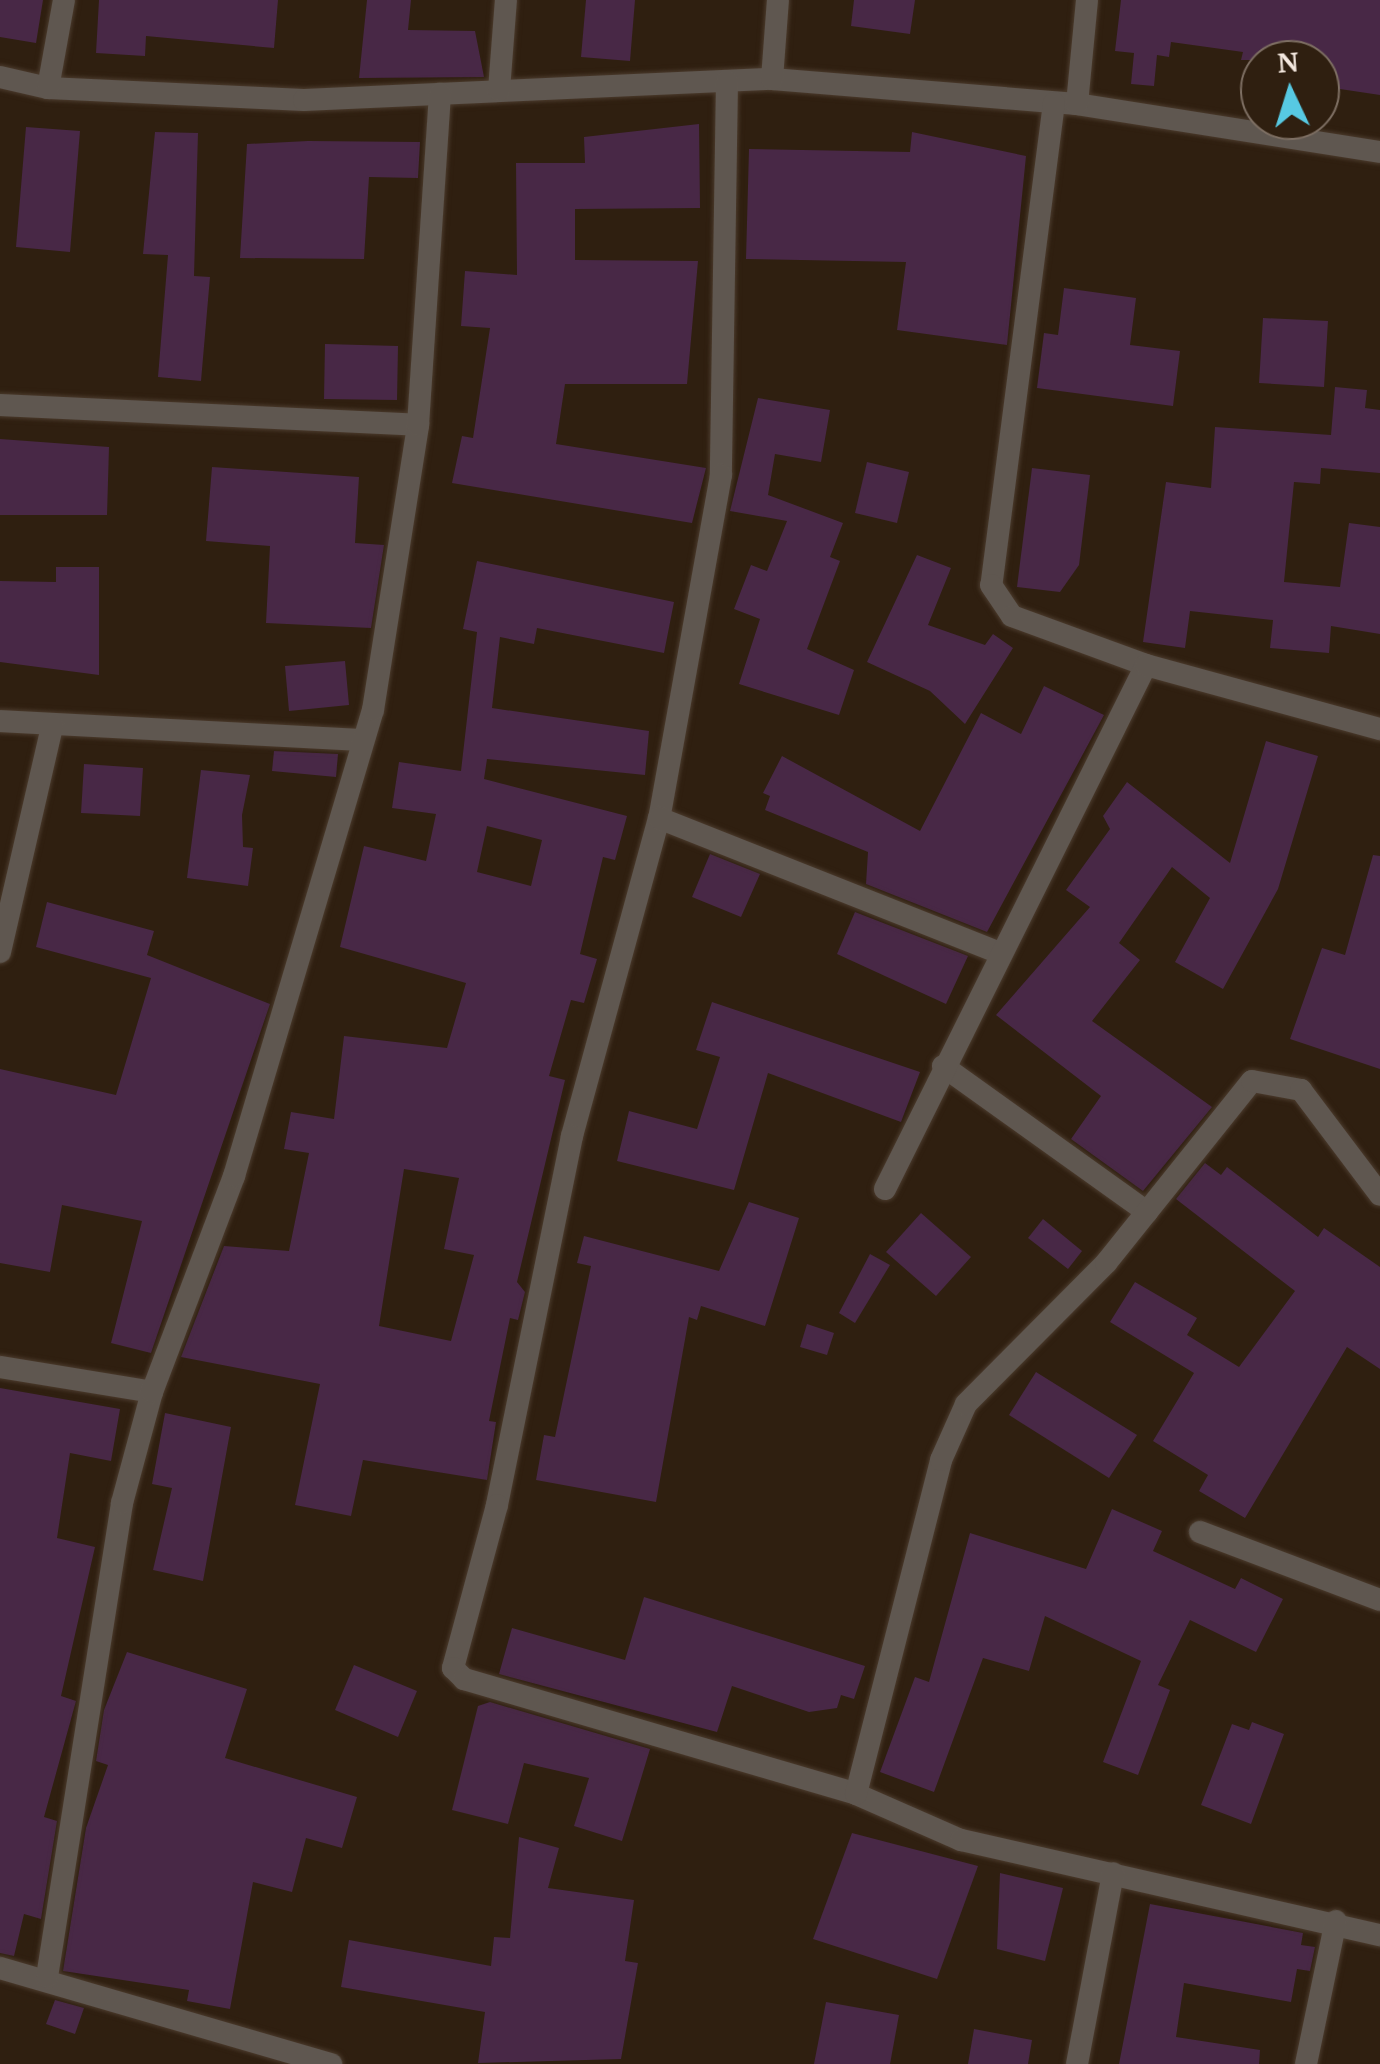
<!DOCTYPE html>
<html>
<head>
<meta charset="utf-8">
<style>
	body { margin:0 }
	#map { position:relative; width:1380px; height:2064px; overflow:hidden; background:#2f1f10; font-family:"PT Serif",serif }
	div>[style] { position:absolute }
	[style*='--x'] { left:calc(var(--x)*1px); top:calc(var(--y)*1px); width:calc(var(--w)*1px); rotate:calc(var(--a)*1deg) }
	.building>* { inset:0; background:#482846 }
	.roads { filter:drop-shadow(0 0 2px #4b3b2d) drop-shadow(0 0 2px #4b3b2d) }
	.minor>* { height:22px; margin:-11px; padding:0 11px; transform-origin:11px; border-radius:11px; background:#5f5750 }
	span { translate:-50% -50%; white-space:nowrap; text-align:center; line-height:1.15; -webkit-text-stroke:10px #2f1f10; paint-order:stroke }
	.north { position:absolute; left:1240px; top:40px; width:100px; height:100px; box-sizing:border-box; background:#2f1f10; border:2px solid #7e6f63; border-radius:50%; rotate:356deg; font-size:28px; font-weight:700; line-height:40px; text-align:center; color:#f4e8df }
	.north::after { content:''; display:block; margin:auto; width:35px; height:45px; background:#57c9e2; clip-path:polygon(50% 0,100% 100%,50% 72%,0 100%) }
</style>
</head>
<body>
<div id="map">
	<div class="building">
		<i style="clip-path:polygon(0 0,43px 0,36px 43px,0 37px)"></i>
		<i style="clip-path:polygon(99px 0,278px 0,274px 48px,146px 36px,145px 56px,96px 53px)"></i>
		<i style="clip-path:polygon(367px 0,411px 0,408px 30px,475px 31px,484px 77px,359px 78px)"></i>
		<i style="clip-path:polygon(586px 0,635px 0,630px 61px,581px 57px)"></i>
		<i style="clip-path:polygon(854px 0,915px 0,910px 34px,851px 26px)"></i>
		<i style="clip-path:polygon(1121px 0,1380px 0,1380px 95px,1320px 86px,1320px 60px,1241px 60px,1243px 52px,1171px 42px,1169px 57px,1157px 55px,1154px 86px,1131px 84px,1134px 53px,1115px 51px)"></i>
		<i style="clip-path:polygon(699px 124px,700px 208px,575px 209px,575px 260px,698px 261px,687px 384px,565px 384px,556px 444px,706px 468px,692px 523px,452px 483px,462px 436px,473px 438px,490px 328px,461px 326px,465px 271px,517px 275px,516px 163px,585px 163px,584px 137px)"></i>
		<i style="clip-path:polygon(26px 127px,80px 131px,70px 252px,16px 247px)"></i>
		<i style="clip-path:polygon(155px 132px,198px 133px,194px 276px,210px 277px,201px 381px,158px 377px,168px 255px,143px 254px)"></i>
		<i style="clip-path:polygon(912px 132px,1026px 156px,1007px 345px,897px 330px,906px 262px,746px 259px,749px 149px,910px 152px)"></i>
		<i style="clip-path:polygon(308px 141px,420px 142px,418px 178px,369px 177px,364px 259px,240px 258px,247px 144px)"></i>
		<i style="clip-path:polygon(1064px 288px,1136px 298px,1130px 345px,1180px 351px,1173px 406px,1037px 388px,1044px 333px,1058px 335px)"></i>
		<i style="clip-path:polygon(1263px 318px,1328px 321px,1324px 387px,1259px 383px)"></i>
		<i style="clip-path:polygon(325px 344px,398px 346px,397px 400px,324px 399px)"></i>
		<i style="clip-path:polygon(1335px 387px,1367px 390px,1365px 408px,1380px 410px,1380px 473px,1321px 468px,1320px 484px,1294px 482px,1284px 582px,1340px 587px,1349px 523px,1380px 527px,1380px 634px,1331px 626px,1329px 653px,1270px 648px,1273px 620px,1190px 611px,1185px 648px,1143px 642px,1166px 482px,1211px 488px,1215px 427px,1331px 435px)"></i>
		<i style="clip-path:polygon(758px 398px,830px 410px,821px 462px,775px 454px,768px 495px,843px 523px,830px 557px,840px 561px,807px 649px,854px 670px,839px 715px,739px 684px,760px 619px,734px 609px,751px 565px,767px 571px,787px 521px,730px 511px)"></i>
		<i style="clip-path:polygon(0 439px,109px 447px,107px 515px,0 515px)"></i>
		<i style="clip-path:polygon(867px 462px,909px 472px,897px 523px,855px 513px)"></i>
		<i style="clip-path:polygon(212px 467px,359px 477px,355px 543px,384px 545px,371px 628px,266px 623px,270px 546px,206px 541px)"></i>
		<i style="clip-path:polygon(1032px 468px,1090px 475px,1079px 565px,1060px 592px,1017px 587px)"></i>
		<i style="clip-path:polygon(917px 555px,951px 568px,928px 625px,985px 645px,993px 634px,1013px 648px,965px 724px,930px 691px,867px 662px)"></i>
		<i style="clip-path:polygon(evenodd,477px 561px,674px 602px,664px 653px,537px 628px,534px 644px,500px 637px,492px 708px,649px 731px,645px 775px,487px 759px,484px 779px,627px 816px,615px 860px,603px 857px,580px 954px,597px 959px,584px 1003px,571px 1000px,549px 1076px,565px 1080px,517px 1282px,525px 1292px,518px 1320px,510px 1318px,489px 1421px,496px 1422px,487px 1480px,363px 1460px,351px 1516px,295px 1505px,320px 1384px,181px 1357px,224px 1246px,289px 1251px,309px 1153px,284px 1149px,291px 1112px,334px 1119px,344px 1036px,447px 1048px,466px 983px,340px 947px,364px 846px,426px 861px,436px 814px,392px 808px,399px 762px,461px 771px,477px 632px,463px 629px,477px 561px,487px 826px,542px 840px,531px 886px,477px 872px,487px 826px,477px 561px,404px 1169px,459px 1178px,444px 1249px,474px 1255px,451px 1341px,379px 1326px,404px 1169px)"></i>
		<i style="clip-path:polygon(56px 567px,99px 567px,99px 675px,0 662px,0 581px,56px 582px)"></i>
		<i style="clip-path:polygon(345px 661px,349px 705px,289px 711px,285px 666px)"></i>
		<i style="clip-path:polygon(1044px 686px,1104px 715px,987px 932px,866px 884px,868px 852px,765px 810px,770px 796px,763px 793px,782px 756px,920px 831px,981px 713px,1021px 734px)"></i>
		<i style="clip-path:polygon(1266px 741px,1318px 756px,1278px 889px,1223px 989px,1175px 962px,1210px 898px,1172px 867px,1119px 943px,1140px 960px,1092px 1021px,1212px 1107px,1143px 1191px,1071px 1139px,1101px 1096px,996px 1015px,1090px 907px,1066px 890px,1110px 829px,1103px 816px,1127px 782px,1230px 863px)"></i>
		<i style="clip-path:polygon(274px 751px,338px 754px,336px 777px,272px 771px)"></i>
		<i style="clip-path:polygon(84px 764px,143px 768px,140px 816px,81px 813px)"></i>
		<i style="clip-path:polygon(201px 770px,250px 775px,242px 815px,243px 847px,253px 848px,248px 886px,187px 878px)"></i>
		<i style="clip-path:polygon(710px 854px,760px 874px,741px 917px,692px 897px)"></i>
		<i style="clip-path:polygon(1373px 855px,1380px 856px,1380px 1069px,1290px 1039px,1322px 948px,1345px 955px)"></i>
		<i style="clip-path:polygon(47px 902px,154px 931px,147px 955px,270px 1004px,151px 1353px,111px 1343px,142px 1221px,62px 1205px,50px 1272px,0 1263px,0 1069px,116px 1095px,151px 978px,36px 947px)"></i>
		<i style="clip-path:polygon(855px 912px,968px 956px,946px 1004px,837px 954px)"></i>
		<i style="clip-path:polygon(712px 1002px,920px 1072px,901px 1122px,768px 1073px,734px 1190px,617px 1161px,629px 1111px,697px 1129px,720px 1057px,696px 1050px)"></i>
		<i style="clip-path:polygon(1205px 1163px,1221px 1175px,1227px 1167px,1318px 1237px,1324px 1228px,1380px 1267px,1380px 1369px,1347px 1347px,1245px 1518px,1199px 1491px,1208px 1475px,1153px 1441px,1194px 1373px,1110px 1322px,1135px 1282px,1197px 1318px,1187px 1335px,1239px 1367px,1295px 1291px,1176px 1199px)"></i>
		<i style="clip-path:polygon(749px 1202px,799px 1218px,765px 1326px,701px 1306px,697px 1320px,689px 1317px,656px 1502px,536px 1480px,544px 1435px,555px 1437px,591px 1266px,577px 1263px,584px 1236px,719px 1271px)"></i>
		<i style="clip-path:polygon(921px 1213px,971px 1257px,936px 1296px,886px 1252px)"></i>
		<i style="clip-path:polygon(1043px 1219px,1082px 1251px,1068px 1269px,1028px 1238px)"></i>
		<i style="clip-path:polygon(870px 1254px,890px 1265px,855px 1323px,839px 1313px)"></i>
		<i style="clip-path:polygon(807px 1324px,834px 1333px,827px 1355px,800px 1347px)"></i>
		<i style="clip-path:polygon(1036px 1372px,1137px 1435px,1109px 1478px,1009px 1415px)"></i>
		<i style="clip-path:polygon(0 1388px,120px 1409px,111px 1461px,70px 1453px,57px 1538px,95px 1547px,61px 1696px,76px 1701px,44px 1817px,57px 1821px,41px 1919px,24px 1914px,14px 1956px,0 1953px)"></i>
		<i style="clip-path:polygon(165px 1413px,231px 1427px,203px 1581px,153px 1570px,172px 1488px,152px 1484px)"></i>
		<i style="clip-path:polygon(1112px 1509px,1162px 1531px,1153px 1551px,1235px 1589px,1241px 1578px,1283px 1599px,1256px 1652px,1190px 1620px,1158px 1685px,1170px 1690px,1138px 1775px,1103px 1762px,1141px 1661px,1045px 1616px,1029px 1671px,983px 1658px,934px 1792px,880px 1772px,915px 1677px,929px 1682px,970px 1533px,1086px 1569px)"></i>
		<i style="clip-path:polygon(644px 1597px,865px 1666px,854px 1699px,841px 1695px,837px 1708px,809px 1712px,732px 1686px,717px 1732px,499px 1674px,512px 1628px,625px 1660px)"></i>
		<i style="clip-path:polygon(127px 1652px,247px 1689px,225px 1758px,357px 1797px,342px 1848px,306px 1838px,292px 1892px,253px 1882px,230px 2009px,187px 2001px,189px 1990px,63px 1971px,86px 1828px,108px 1765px,96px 1761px,104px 1710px)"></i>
		<i style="clip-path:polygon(354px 1665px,417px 1691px,398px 1737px,335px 1710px)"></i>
		<i style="clip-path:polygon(490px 1702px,650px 1749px,622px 1841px,574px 1826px,589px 1778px,524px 1763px,508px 1824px,452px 1810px,478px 1706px)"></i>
		<i style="clip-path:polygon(1252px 1722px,1284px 1734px,1251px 1824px,1201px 1805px,1232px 1724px,1249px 1730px)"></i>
		<i style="clip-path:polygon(852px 1833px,978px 1866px,937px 1979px,813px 1939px)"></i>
		<i style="clip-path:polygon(519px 1837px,559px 1848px,548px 1888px,634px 1900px,625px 1961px,638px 1963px,621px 2059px,478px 2063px,485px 2012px,341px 1987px,349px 1940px,491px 1966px,494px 1937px,510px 1938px)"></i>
		<i style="clip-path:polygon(1000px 1873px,1063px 1888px,1045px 1961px,997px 1949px)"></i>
		<i style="clip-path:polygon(1150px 1904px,1303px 1933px,1301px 1945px,1315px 1947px,1310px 1971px,1297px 1969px,1291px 2002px,1184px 1983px,1176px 2037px,1260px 2050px,1259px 2064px,1119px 2064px)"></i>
		<i style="clip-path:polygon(55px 2000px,84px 2008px,75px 2034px,46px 2024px)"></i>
		<i style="clip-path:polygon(826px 2002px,899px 2015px,890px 2064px,814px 2064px)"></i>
		<i style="clip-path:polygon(974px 2029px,1032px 2040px,1028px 2064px,968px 2064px)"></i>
	</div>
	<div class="roads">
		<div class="minor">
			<i style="--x:0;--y:77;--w:49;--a:12.9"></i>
			<i style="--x:48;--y:88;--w:256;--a:2.7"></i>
			<i style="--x:304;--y:100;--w:468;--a:-2.6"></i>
			<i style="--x:772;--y:79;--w:306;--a:4.7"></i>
			<i style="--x:1077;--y:104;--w:307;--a:9"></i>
			<i style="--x:772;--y:79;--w:79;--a:-85.7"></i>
			<i style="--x:727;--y:81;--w:394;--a:90.9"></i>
			<i style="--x:721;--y:475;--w:349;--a:100.2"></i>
			<i style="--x:659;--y:818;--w:330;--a:105.3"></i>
			<i style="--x:572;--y:1136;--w:377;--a:101.5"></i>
			<i style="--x:497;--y:1505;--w:169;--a:105.1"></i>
			<i style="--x:453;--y:1668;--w:16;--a:45"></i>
			<i style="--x:464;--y:1679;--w:409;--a:16.3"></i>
			<i style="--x:856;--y:1794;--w:115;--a:23.7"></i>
			<i style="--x:961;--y:1840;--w:430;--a:12.8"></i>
			<i style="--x:48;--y:88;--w:89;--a:-79.7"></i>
			<i style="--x:499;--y:90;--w:90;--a:-85.6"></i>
			<i style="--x:1054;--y:103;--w:486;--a:97.4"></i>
			<i style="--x:991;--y:585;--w:37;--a:56"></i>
			<i style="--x:1012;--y:616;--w:143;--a:20.1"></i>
			<i style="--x:1077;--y:104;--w:104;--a:-84.5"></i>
			<i style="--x:0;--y:405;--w:418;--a:2.7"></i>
			<i style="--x:0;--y:721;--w:360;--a:3"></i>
			<i style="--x:659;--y:818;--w:361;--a:21.6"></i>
			<i style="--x:0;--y:952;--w:232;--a:-77"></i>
			<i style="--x:943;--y:1066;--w:251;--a:35.6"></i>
			<i style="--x:885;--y:1189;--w:585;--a:-63.52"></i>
			<i style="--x:1146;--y:665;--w:243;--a:15.3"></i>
			<i style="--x:0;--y:1367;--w:154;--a:9.3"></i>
			<i style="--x:1200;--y:1532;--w:192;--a:20.7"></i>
			<i style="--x:856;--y:1794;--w:345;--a:-75.7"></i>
			<i style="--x:941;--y:1460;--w:61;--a:-65.9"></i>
			<i style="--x:966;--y:1404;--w:199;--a:-45.2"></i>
			<i style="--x:1106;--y:1263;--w:233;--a:-51.3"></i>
			<i style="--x:1252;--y:1081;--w:50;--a:10.4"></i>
			<i style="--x:1301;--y:1090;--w:131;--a:53"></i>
			<i style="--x:0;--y:1968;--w:345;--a:16.2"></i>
			<i style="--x:47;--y:1977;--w:480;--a:-81"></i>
			<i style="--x:122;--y:1503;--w:115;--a:-74.9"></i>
			<i style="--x:152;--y:1392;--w:231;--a:-69.2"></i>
			<i style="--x:234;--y:1176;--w:486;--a:-73.4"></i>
			<i style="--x:373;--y:710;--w:289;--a:-81"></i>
			<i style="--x:418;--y:425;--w:332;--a:-86.2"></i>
			<i style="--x:1077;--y:2064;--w:194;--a:-79.3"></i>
			<i style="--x:1306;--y:2064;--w:146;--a:-78.2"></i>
		</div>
	</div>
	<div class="north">N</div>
</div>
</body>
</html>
